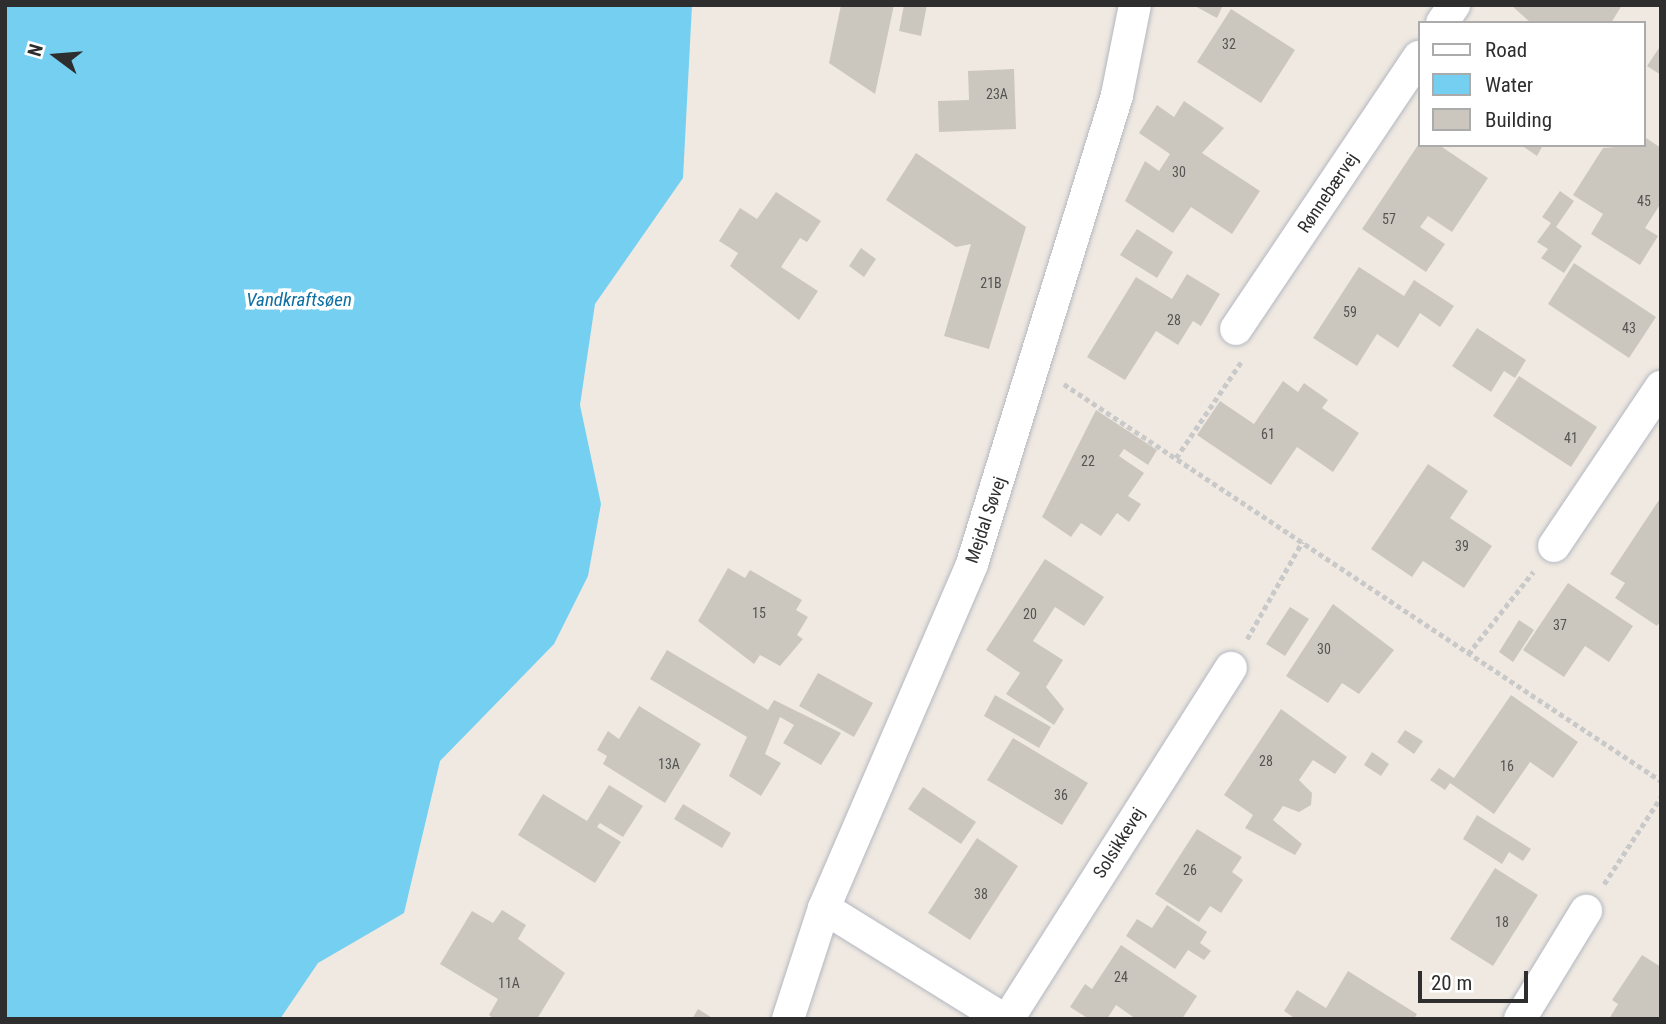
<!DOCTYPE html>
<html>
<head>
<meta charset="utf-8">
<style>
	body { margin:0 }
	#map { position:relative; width:1666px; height:1024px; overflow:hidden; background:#efe9e1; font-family:"Roboto Condensed",sans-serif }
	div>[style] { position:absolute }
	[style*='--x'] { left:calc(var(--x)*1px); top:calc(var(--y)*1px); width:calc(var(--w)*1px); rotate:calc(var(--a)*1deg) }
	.water>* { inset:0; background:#75cff0 }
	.building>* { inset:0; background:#cbc7bf }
	.path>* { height:4.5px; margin-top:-2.25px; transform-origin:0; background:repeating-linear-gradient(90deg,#c9c9c9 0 5px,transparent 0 8.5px) }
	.roads { filter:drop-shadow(0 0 2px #b4b7c1) drop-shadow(0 0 2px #b4b7c1) }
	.street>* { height:32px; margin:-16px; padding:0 16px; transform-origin:16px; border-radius:16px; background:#fff }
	span { translate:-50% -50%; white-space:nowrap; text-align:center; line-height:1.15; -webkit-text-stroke:7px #fff; paint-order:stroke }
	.number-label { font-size:14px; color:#555452 }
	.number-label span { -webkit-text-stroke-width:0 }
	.street-label { font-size:18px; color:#2e2e2e }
	.water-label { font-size:19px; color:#0d6fa3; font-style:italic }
	.frame { position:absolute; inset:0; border:7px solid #2e2e2e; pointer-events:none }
	.legend { position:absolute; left:1418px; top:21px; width:228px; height:126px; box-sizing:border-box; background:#fff; border:2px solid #ababab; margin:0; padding:9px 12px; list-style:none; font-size:21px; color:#2e2e2e }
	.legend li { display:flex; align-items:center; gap:14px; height:35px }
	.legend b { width:35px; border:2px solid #ababab }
	.north { position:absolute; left:21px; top:21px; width:70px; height:70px; -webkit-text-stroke:5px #fff; paint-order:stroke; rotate:286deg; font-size:19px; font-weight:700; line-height:28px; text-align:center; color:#2e2e2e }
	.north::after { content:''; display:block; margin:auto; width:24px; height:32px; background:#2e2e2e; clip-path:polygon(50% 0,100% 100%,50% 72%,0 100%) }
	.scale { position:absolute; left:1418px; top:971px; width:110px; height:32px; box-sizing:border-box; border:4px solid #2e2e2e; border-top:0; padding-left:9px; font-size:21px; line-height:24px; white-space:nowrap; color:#2e2e2e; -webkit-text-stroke:5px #fff; paint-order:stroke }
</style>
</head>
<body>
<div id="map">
	<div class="water">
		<i style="clip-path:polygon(5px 5px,692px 5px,683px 178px,595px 304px,580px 405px,601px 504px,588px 576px,554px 644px,440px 761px,404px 913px,318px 963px,280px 1019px,5px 1019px)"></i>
	</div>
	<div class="building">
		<i style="clip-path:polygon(841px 5px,894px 5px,875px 94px,829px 63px)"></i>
		<i style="clip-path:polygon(904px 5px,927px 5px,921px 36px,899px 31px)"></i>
		<i style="clip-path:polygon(1193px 5px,1223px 5px,1217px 18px)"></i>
		<i style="clip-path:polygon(1511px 5px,1622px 5px,1611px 23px,1531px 23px)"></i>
		<i style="clip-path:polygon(1231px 9px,1295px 50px,1261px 103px,1197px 62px)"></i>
		<i style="clip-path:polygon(1661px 45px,1661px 75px,1647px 66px)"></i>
		<i style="clip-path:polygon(1014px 69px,1016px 129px,939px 132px,938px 101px,969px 100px,968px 71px)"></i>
		<i style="clip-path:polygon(1184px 101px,1224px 128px,1202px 153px,1260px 191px,1232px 234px,1191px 207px,1173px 233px,1125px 201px,1145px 161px,1159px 171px,1170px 154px,1139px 133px,1157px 105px,1174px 117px)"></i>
		<i style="clip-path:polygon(1643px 136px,1661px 148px,1661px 203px,1645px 228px,1658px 236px,1640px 265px,1591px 234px,1603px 214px,1573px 195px,1603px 148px,1643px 145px)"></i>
		<i style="clip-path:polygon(1418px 145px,1439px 145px,1488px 178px,1452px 232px,1428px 216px,1420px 227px,1445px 244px,1426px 272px,1362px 229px)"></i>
		<i style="clip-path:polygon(1521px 145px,1543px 145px,1537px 156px)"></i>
		<i style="clip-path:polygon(916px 153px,1026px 227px,989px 349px,944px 336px,971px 244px,956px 247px,886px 200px)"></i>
		<i style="clip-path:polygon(1560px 191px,1574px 201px,1556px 227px,1582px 246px,1564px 273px,1541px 258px,1548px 249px,1537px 242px,1551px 223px,1542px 217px)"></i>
		<i style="clip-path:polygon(776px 192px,821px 221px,807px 242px,800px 238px,781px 267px,818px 291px,799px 320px,730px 266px,738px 253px,719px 241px,740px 208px,757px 219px)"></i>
		<i style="clip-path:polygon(1137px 229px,1173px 252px,1157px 278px,1120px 255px)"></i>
		<i style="clip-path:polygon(861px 248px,876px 259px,864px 277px,849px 266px)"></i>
		<i style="clip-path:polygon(1574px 263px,1656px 317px,1629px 358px,1548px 304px)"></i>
		<i style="clip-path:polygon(1359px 267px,1404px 296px,1414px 280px,1454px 306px,1440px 327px,1420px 313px,1398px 348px,1377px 334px,1357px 366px,1313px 338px)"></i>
		<i style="clip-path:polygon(1187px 274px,1220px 294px,1201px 326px,1193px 321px,1178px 345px,1156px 331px,1125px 380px,1087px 357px,1136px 277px,1172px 299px)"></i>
		<i style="clip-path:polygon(1477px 328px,1526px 360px,1515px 378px,1504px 371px,1491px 392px,1452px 366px)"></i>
		<i style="clip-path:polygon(1519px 376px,1597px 427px,1571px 467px,1493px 416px)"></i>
		<i style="clip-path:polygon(1283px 381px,1298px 392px,1304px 383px,1328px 400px,1322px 408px,1359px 433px,1333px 472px,1297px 447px,1271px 485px,1197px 435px,1220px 401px,1254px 424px)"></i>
		<i style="clip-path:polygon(1096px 410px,1157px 450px,1148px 465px,1124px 449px,1119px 456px,1144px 473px,1128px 496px,1141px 504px,1129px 522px,1117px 513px,1101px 536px,1081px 523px,1071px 537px,1042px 517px)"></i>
		<i style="clip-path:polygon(1428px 464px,1468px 491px,1450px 518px,1492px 546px,1464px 588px,1423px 561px,1412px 577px,1371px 549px)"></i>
		<i style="clip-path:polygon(1661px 497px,1661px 620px,1657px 626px,1615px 598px,1625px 583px,1610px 574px)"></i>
		<i style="clip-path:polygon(1045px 559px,1104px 597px,1084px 626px,1055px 607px,1033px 641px,1063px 660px,1046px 687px,1064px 709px,1054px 725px,1006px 694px,1020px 673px,986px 650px)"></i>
		<i style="clip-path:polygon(728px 568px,745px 578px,750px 570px,802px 600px,796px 610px,808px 617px,797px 635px,803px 639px,780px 666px,760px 655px,754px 664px,698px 621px)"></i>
		<i style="clip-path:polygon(1568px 583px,1633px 626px,1609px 662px,1585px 646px,1564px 677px,1523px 650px)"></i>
		<i style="clip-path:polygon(1333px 604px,1394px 650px,1359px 694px,1342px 683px,1328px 703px,1286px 676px)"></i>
		<i style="clip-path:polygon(1290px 607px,1309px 619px,1285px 656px,1266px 644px)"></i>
		<i style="clip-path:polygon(1519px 620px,1534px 630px,1513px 662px,1499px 652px)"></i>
		<i style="clip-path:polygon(667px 650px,768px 710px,774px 700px,841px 733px,821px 765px,783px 743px,794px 725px,780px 717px,765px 754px,781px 763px,761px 796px,729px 776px,747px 737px,650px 679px)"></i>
		<i style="clip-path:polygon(818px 673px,873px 703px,854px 737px,799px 706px)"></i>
		<i style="clip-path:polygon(995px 695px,1051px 727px,1039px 748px,984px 716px)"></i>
		<i style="clip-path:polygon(1511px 695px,1578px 742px,1553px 778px,1530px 762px,1494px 814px,1450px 783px,1445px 790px,1430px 780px,1439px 768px,1454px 778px)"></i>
		<i style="clip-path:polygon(639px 706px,701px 744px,665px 803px,603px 764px,607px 756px,597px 750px,608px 731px,619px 739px)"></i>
		<i style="clip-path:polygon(1281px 709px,1347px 757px,1335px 774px,1313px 760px,1299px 780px,1312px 793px,1311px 805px,1299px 812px,1283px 806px,1273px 820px,1302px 844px,1295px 855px,1245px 828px,1253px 815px,1224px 795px)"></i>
		<i style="clip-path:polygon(1405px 730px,1423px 741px,1414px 754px,1397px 742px)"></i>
		<i style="clip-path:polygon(1013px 738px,1088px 783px,1062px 825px,987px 780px)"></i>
		<i style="clip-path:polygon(1372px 752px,1389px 764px,1381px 776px,1364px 765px)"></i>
		<i style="clip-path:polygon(609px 785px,643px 806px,623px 837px,600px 823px,597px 827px,621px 842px,595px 883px,518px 835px,543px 794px,587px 821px)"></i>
		<i style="clip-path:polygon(923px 787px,976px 822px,961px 844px,908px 809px)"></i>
		<i style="clip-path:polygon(683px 804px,731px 833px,722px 848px,674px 819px)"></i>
		<i style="clip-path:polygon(1477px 815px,1531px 849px,1523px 861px,1509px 852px,1502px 864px,1463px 839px)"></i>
		<i style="clip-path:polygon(1197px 829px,1242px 857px,1232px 872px,1243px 880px,1221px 913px,1210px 906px,1199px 922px,1155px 894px)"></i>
		<i style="clip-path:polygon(977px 838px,1018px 866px,970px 940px,928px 913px)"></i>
		<i style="clip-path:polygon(1495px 868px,1538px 895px,1493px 966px,1450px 939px)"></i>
		<i style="clip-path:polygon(1167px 905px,1207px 932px,1200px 943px,1211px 951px,1204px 960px,1188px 950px,1175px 969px,1126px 936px,1137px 919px,1152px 928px)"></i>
		<i style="clip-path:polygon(502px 910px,526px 925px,518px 939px,565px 973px,537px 1019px,494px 1019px,489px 1015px,498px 999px,440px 964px,472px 911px,493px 923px)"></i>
		<i style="clip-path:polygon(1121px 945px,1197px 996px,1182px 1019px,1136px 1019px,1116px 1005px,1107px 1019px,1089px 1019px,1070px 1007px,1085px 984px,1092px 989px)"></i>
		<i style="clip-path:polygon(1642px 955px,1661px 967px,1661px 1019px,1609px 1019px,1618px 1004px,1612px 1000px)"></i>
		<i style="clip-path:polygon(1348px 971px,1417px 1014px,1414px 1019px,1296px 1019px,1284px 1011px,1297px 990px,1326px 1008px)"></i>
		<i style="clip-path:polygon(698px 1009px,714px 1019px,692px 1019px)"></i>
	</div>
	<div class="path">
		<i style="--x:1064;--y:384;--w:717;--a:33.62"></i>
		<i style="--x:1176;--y:458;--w:116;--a:-55.9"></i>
		<i style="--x:1247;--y:639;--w:112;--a:-60.4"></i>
		<i style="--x:1468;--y:654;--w:105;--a:-51.6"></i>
		<i style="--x:1604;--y:884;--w:104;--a:-56.8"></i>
	</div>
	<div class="roads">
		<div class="street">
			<i style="--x:1442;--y:23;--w:22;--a:-56"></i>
			<i style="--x:1236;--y:329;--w:328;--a:-56.1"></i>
			<i style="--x:1554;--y:546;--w:192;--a:-56.1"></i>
			<i style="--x:824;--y:908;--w:211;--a:31.8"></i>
			<i style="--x:788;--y:1019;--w:117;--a:-72"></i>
			<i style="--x:824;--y:908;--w:374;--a:-66.7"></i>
			<i style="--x:972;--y:564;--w:491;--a:-72.8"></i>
			<i style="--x:1117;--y:95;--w:92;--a:-78.7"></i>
			<i style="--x:1008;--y:1019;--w:416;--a:-57.6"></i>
			<i style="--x:1520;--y:1019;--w:127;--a:-58.6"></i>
		</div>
	</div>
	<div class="number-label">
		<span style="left:1229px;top:44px">32</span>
		<span style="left:997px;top:94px">23A</span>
		<span style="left:1179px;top:172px">30</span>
		<span style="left:1644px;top:201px">45</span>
		<span style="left:1389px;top:219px">57</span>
		<span style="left:991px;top:283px">21B</span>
		<span style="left:1350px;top:312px">59</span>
		<span style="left:1174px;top:320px">28</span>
		<span style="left:1629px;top:328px">43</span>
		<span style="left:1268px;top:434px">61</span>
		<span style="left:1571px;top:438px">41</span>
		<span style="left:1088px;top:461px">22</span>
		<span style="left:1462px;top:546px">39</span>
		<span style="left:759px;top:613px">15</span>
		<span style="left:1030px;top:614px">20</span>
		<span style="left:1560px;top:625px">37</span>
		<span style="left:1324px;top:649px">30</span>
		<span style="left:1266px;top:761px">28</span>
		<span style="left:669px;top:764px">13A</span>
		<span style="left:1507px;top:766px">16</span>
		<span style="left:1061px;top:795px">36</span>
		<span style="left:1190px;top:870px">26</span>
		<span style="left:981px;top:894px">38</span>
		<span style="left:1502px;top:922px">18</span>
		<span style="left:1121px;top:977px">24</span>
		<span style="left:509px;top:983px">11A</span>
	</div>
	<div class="street-label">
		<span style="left:1328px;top:193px;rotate:-56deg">Rønnebærvej</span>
		<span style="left:986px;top:520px;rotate:-71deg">Mejdal Søvej</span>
		<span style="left:1119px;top:843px;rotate:-58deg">Solsikkevej</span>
	</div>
	<div class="water-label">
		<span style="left:299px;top:300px">Vandkraftsøen</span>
	</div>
	<div class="frame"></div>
	<ul class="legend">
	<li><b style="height:9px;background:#fff"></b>Road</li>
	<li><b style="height:19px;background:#75cff0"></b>Water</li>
	<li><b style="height:19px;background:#cbc7bf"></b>Building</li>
	</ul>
	<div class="north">N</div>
	<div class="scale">20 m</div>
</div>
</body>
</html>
